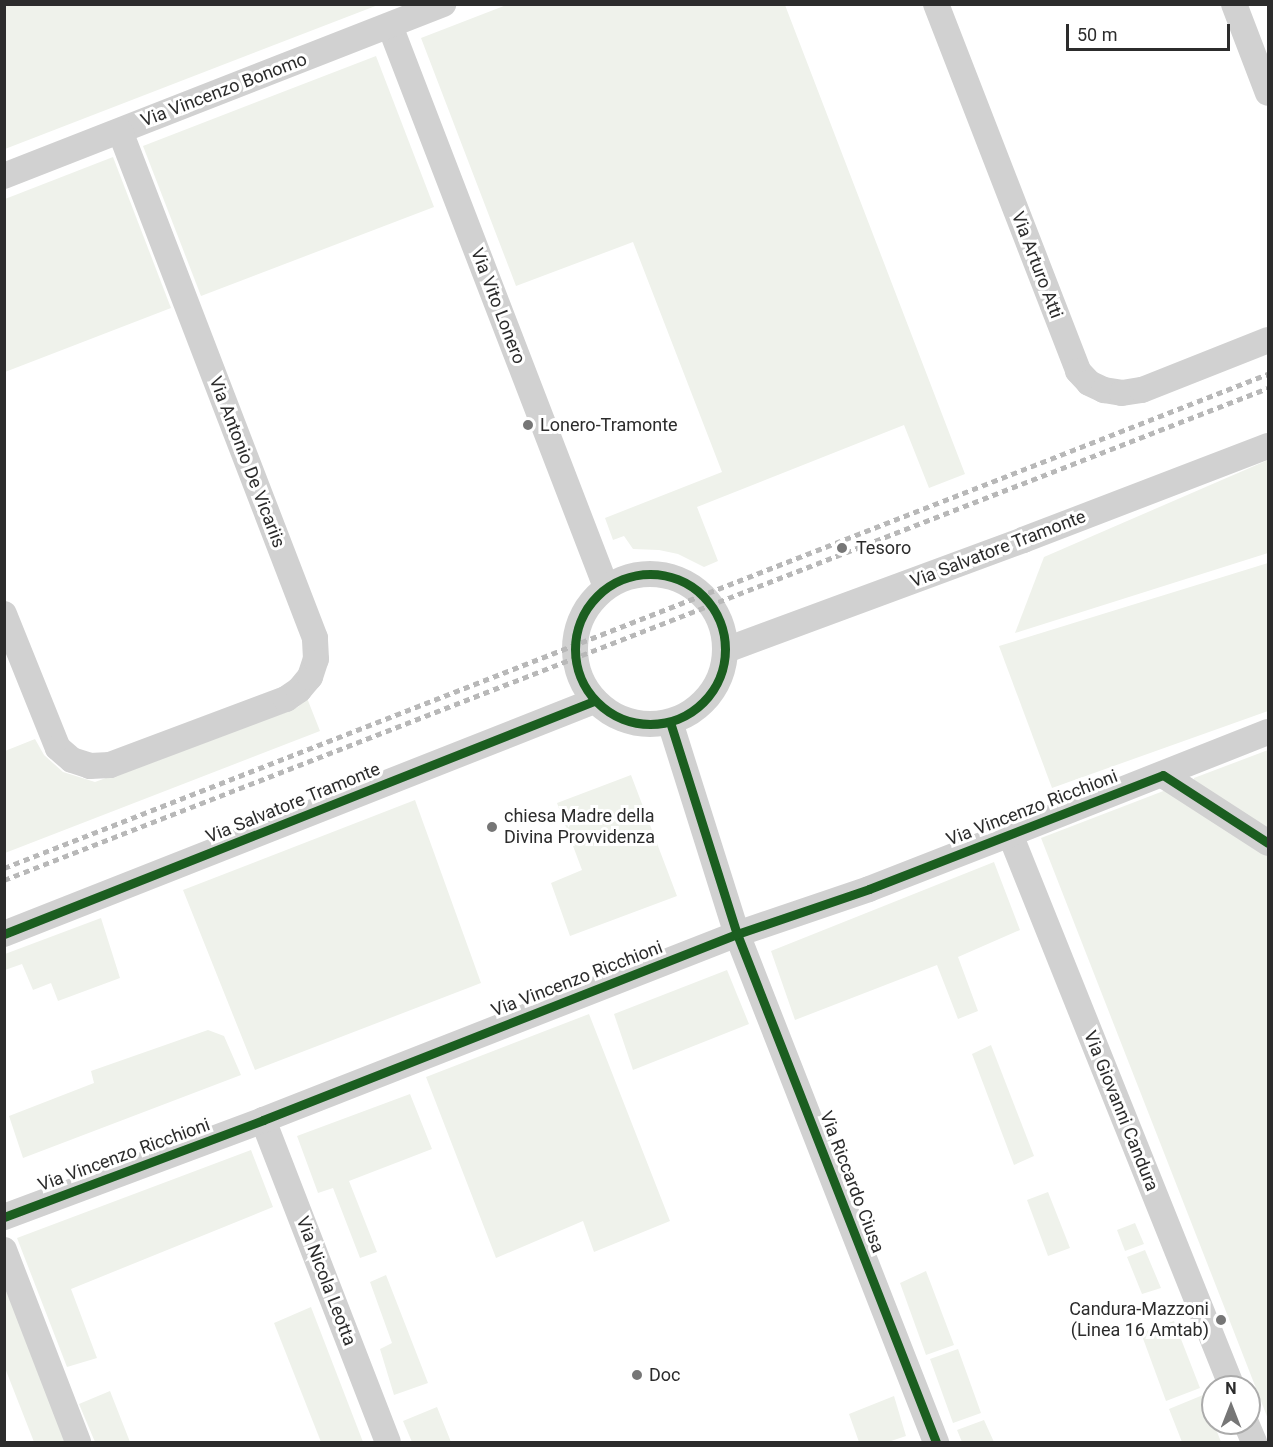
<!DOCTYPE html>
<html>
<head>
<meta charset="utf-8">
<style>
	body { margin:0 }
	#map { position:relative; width:1273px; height:1447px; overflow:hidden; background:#fff; font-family:Roboto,sans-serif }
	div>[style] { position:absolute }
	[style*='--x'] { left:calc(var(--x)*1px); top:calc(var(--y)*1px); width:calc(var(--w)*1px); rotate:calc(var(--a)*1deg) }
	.green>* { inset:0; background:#eff2eb }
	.street>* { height:26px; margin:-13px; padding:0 13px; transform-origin:13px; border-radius:13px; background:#d1d1d1 }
	.street>.ring { margin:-13px; padding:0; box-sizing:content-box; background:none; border:26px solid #d1d1d1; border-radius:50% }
	.rail>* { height:4.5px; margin-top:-2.25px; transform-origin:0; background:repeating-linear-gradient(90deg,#b8b8b8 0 6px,transparent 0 10.5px) }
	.cycleway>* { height:9px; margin:-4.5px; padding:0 4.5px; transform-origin:4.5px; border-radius:4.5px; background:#1b5e20 }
	.cycleway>.ring { margin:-4.5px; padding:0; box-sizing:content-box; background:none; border:9px solid #1b5e20; border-radius:50% }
	.dots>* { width:16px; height:16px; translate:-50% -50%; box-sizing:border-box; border:3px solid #fff; border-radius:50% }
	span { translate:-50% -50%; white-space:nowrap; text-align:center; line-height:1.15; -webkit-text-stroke:6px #fff; paint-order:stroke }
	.street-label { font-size:18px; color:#2c2c2c }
	.poi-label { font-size:18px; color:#2c2c2c }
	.left { translate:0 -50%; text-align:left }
	.right { translate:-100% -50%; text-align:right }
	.frame { position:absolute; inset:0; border:6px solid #2c2c2c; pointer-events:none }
	.north { position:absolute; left:1201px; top:1375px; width:60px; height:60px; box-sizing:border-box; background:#fff; border:2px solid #ababab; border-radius:50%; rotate:0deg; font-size:16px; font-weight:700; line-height:24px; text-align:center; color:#2c2c2c }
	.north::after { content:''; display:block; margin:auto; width:21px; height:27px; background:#767676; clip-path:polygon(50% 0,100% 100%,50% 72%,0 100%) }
	.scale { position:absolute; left:1066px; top:24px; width:164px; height:27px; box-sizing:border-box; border:3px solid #2c2c2c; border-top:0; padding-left:8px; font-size:18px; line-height:21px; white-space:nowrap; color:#2c2c2c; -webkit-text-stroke:4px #fff; paint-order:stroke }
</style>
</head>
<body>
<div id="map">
	<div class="green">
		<i style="clip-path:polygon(5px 4px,378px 4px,378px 5px,5px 149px)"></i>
		<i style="clip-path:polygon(509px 4px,785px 5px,965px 474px,929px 488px,904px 425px,697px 507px,718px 561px,704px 567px,678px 554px,659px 550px,633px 549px,624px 536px,613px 540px,605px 518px,722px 472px,633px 242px,516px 286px,421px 38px)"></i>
		<i style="clip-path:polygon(376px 56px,434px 207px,201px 296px,143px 146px)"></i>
		<i style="clip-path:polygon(113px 157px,171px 308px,5px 372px,5px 199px)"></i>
		<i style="clip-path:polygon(1268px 460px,1268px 553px,1015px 633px,1044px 557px)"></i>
		<i style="clip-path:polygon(1268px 563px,1268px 711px,1052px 788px,999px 646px)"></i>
		<i style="clip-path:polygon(307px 698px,320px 731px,5px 853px,5px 751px,35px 739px,44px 755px,63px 772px,95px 782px,298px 707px)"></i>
		<i style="clip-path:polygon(1268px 750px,1268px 832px,1194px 784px,1194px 778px)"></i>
		<i style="clip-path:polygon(631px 775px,677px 896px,570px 936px,551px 883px,582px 870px,557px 803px)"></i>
		<i style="clip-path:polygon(1166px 790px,1268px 856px,1268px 1419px,1041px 838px)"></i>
		<i style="clip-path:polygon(415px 800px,481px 983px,255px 1070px,183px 890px)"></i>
		<i style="clip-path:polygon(994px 862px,1020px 930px,958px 957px,978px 1011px,958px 1019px,937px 965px,795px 1020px,771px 951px)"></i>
		<i style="clip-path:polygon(101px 918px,120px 978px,58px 1001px,51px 983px,33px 990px,22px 964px,5px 970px,5px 954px)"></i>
		<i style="clip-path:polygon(727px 970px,749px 1024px,633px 1070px,614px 1014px)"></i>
		<i style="clip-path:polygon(589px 1014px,670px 1221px,594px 1252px,583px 1221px,496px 1258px,426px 1077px)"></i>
		<i style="clip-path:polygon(208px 1030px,224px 1036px,241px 1075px,23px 1158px,9px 1116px,94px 1083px,91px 1071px)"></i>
		<i style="clip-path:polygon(991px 1045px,1034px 1156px,1014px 1165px,972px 1054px)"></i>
		<i style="clip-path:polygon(410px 1094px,432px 1149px,349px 1181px,377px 1252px,360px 1258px,333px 1188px,318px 1193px,297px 1136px)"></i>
		<i style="clip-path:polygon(251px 1150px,273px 1207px,71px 1289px,97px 1358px,67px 1367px,17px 1238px)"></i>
		<i style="clip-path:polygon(1048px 1192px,1070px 1248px,1048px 1256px,1027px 1200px)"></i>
		<i style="clip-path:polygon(1135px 1223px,1144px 1244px,1125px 1251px,1117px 1230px)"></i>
		<i style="clip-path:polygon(1145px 1250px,1161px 1288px,1142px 1294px,1127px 1257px)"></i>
		<i style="clip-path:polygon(926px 1271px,954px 1345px,926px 1355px,900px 1283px)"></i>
		<i style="clip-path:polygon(386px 1275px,428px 1383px,394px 1395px,380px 1349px,392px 1343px,370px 1282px)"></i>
		<i style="clip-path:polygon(4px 1287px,14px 1309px,66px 1442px,34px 1442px,5px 1368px)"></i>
		<i style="clip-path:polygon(311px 1307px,363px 1442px,321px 1442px,274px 1323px)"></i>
		<i style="clip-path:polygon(1174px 1321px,1200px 1388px,1166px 1401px,1141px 1333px)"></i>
		<i style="clip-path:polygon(958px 1349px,981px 1413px,953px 1423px,930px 1359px)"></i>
		<i style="clip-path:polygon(110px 1391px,130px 1442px,95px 1442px,79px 1404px)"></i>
		<i style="clip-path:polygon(1203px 1395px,1221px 1442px,1182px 1442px,1169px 1409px)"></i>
		<i style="clip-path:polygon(894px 1396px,906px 1436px,888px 1442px,859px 1442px,849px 1414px)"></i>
		<i style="clip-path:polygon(437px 1407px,451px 1442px,412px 1442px,403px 1421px)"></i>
		<i style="clip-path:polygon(984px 1420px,994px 1442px,962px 1442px,957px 1430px)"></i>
	</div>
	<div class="street">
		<i style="--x:936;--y:4;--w:394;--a:68.8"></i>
		<i style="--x:1078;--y:371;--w:16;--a:47"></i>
		<i style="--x:1089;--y:383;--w:17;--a:25"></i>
		<i style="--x:1104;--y:390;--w:18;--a:9"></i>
		<i style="--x:1122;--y:393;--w:20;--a:-9"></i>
		<i style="--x:1142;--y:390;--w:136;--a:-21.6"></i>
		<i style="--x:1234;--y:4;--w:95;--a:69.1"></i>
		<i style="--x:390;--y:26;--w:601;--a:68.94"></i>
		<i style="--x:4;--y:176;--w:472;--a:-21.4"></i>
		<i class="ring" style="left:575px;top:574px;width:124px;height:124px"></i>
		<i style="--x:4;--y:614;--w:144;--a:68.1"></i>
		<i style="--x:58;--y:748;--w:18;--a:41"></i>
		<i style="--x:72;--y:760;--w:19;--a:18"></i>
		<i style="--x:90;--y:766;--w:20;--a:-3"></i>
		<i style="--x:110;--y:765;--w:188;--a:-20.6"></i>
		<i style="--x:286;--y:699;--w:16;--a:-35"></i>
		<i style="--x:299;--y:690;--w:17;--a:-50"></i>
		<i style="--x:310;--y:677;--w:19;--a:-72"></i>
		<i style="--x:316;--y:659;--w:21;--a:-93"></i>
		<i style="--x:315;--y:638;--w:543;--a:-111.04"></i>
		<i style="--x:726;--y:650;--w:317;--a:-20.3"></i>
		<i style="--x:1023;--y:540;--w:262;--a:-21"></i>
		<i style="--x:670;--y:722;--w:222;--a:72.5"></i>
		<i style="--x:737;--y:934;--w:546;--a:68.61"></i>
		<i style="--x:1163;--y:775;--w:125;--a:32.9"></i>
		<i style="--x:1010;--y:834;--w:596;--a:68.13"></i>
		<i style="--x:4;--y:934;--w:634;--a:-21.55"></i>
		<i style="--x:263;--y:1120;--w:345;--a:68.8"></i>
		<i style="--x:4;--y:1217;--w:277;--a:-20.5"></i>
		<i style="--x:263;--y:1120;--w:509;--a:-21.43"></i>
		<i style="--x:737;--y:934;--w:139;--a:-18.8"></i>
		<i style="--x:869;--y:889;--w:151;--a:-21.3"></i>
		<i style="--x:1010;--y:834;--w:277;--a:-21.6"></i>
		<i style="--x:4;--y:1250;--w:206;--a:68.9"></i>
		<i style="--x:1246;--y:1423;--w:21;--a:67"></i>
	</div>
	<div class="rail">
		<i style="--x:4;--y:868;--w:1357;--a:-21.35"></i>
		<i style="--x:4;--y:880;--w:1356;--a:-21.27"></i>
	</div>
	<div class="cycleway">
		<i class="ring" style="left:575px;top:574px;width:141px;height:141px"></i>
		<i style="--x:670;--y:722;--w:222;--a:72.5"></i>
		<i style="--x:737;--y:934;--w:546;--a:68.61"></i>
		<i style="--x:4;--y:934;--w:634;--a:-21.55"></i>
		<i style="--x:4;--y:1217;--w:277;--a:-20.5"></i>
		<i style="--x:263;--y:1120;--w:509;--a:-21.43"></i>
		<i style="--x:737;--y:934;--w:139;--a:-18.8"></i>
		<i style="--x:869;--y:889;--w:315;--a:-21.2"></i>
		<i style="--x:1163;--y:775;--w:125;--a:32.9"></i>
	</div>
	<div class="dots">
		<i style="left:528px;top:425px;background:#767676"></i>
		<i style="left:842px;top:548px;background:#767676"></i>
		<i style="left:492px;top:827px;background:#767676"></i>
		<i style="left:1221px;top:1320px;background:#767676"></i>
		<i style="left:637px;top:1375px;background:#767676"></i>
	</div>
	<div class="street-label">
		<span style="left:224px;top:90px;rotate:-21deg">Via Vincenzo Bonomo</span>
		<span style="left:1037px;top:265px;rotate:69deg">Via Arturo Atti</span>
		<span style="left:498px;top:306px;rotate:69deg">Via Vito Lonero</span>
		<span style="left:247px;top:462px;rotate:69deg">Via Antonio De Vicariis</span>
		<span style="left:998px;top:549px;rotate:-21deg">Via Salvatore Tramonte</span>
		<span style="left:293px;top:803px;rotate:-22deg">Via Salvatore Tramonte</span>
		<span style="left:1032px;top:808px;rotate:-21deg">Via Vincenzo Ricchioni</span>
		<span style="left:577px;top:979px;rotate:-21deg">Via Vincenzo Ricchioni</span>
		<span style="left:1121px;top:1111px;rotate:68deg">Via Giovanni Candura</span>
		<span style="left:124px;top:1155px;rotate:-20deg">Via Vincenzo Ricchioni</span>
		<span style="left:852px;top:1182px;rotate:69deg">Via Riccardo Ciusa</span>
		<span style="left:326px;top:1281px;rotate:69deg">Via Nicola Leotta</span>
	</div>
	<div class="poi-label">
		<span class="left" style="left:540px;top:425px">Lonero-Tramonte</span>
		<span class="left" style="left:856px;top:548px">Tesoro</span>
		<span class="left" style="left:504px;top:827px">chiesa Madre della<br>Divina Provvidenza</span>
		<span class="right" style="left:1209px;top:1320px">Candura-Mazzoni<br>(Linea 16 Amtab)</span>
		<span class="left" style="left:649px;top:1375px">Doc</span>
	</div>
	<div class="frame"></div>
	<div class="north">N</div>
	<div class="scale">50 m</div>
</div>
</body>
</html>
